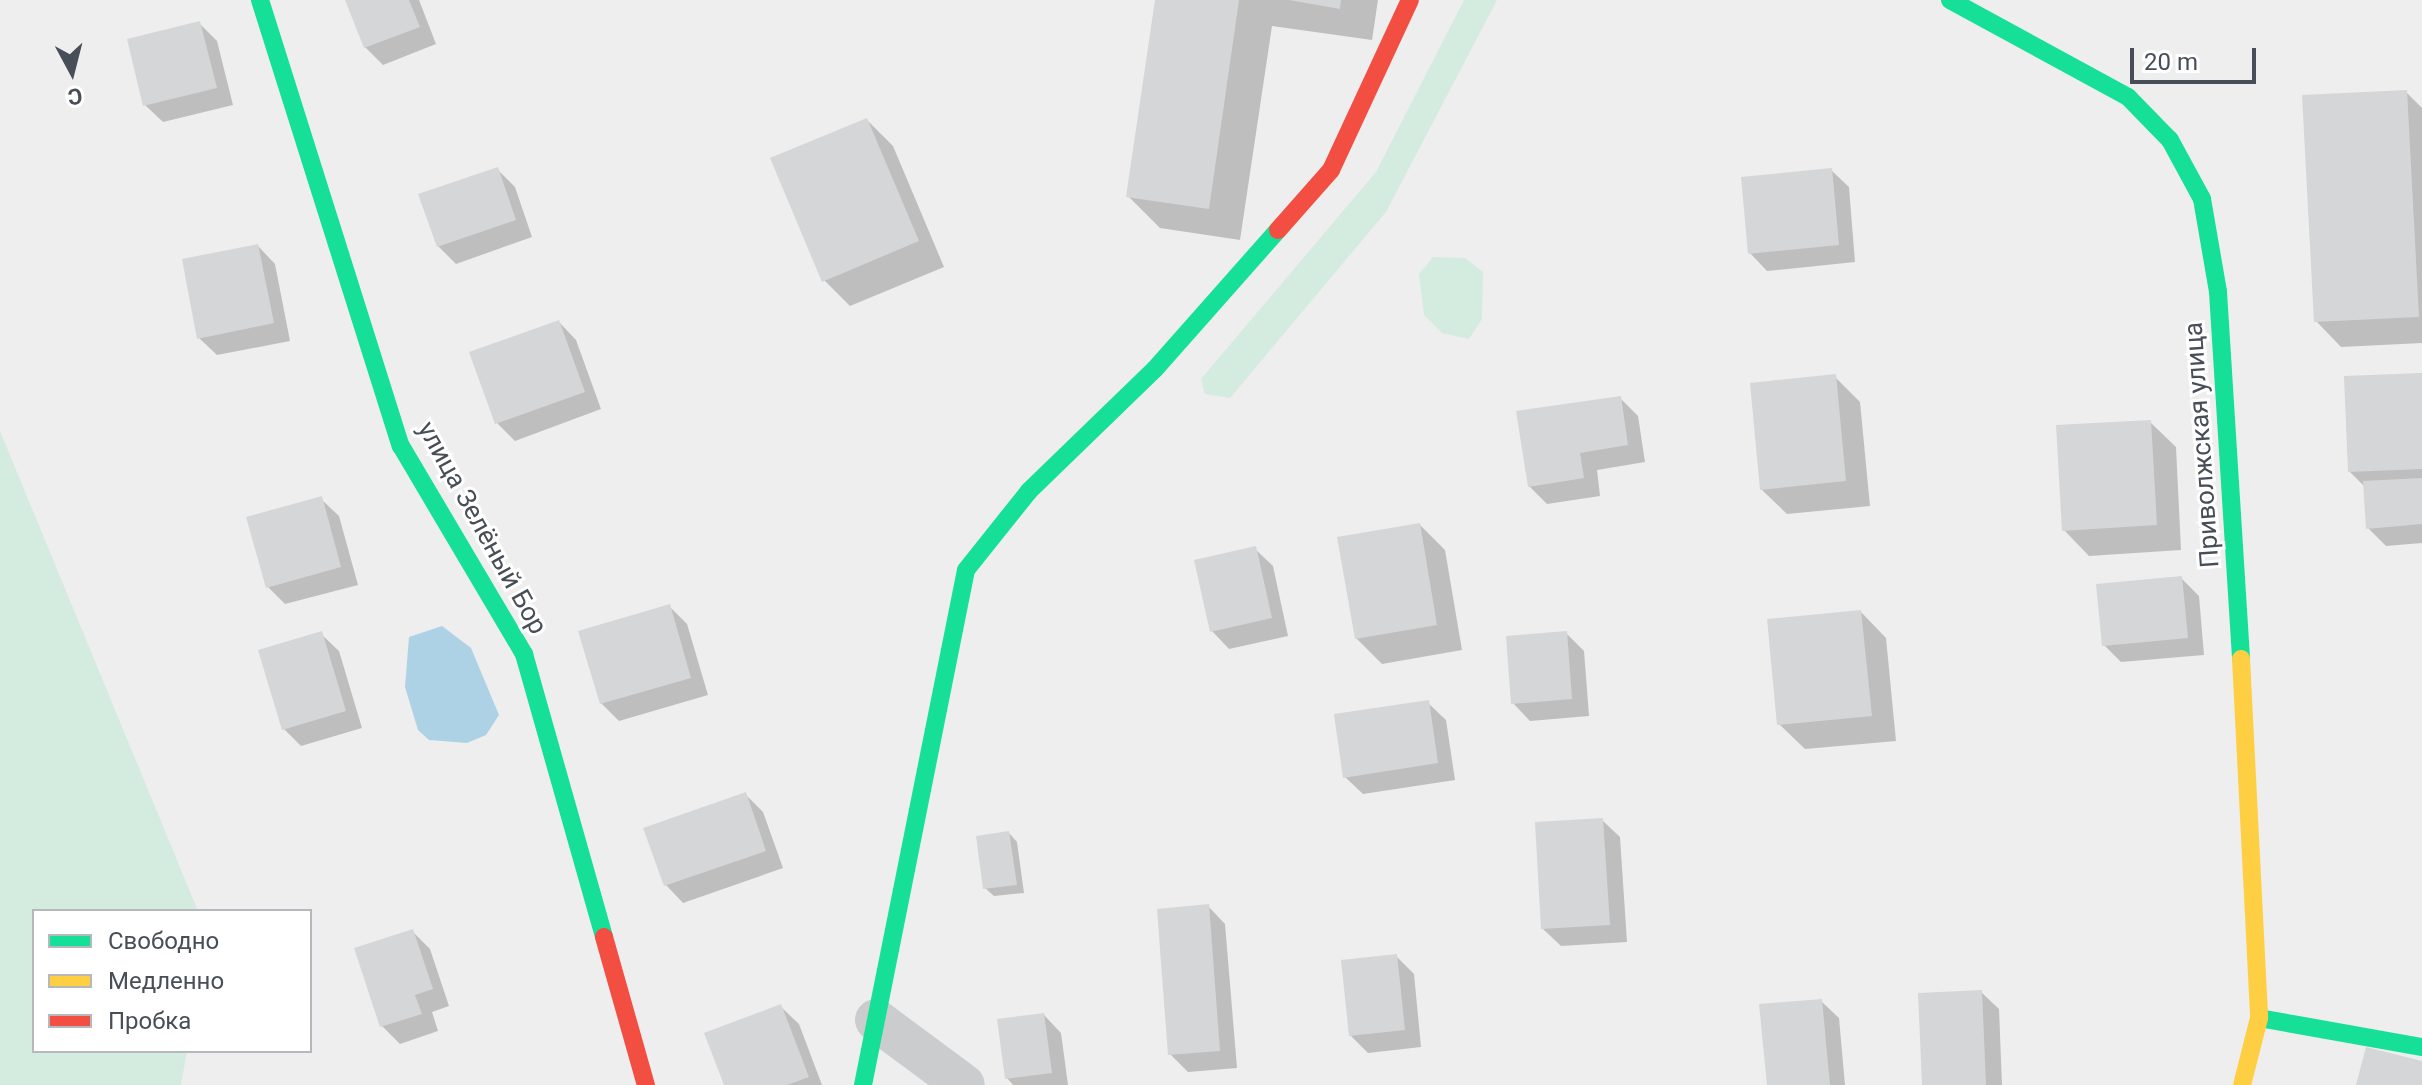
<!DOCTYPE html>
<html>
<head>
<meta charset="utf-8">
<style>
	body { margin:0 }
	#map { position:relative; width:2422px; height:1085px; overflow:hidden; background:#eee; font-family:Roboto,sans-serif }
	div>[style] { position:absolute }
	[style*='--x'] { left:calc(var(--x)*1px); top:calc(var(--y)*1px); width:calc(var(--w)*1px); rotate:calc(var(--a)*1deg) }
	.green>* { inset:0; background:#d4ebe0 }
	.water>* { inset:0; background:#add2e5 }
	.shadow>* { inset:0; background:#0003 }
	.building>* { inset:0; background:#d5d6d8 }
	.street>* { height:42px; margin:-21px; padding:0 21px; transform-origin:21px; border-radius:21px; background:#caccce }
	.fast>* { height:18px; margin:-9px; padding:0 9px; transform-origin:9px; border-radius:9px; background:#16e098 }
	.slow>* { height:18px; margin:-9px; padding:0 9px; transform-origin:9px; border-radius:9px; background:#ffcf43 }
	.jam>* { height:18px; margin:-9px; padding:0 9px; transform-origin:9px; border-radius:9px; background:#f24e42 }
	span { translate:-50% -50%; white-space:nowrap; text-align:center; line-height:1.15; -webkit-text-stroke:6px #fff; paint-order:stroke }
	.street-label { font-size:26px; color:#474e58 }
	.legend { position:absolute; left:32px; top:909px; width:280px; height:144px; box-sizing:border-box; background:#fff; border:2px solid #b5b8bc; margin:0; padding:10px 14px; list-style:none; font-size:24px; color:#474e58 }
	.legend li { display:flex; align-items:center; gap:16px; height:40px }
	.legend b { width:40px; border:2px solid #b5b8bc }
	.north { position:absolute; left:32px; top:32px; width:80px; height:80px; -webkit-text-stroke:6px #fff; paint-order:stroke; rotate:173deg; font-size:22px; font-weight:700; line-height:32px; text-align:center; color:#474e58 }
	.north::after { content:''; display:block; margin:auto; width:28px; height:36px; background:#474e58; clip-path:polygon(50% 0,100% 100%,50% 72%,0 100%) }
	.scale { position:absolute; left:2130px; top:48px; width:126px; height:36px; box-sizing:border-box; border:4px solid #474e58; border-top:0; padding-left:10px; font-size:24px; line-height:28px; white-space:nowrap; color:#474e58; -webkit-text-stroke:6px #fff; paint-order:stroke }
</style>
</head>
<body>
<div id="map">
	<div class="green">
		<i style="clip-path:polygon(1464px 0,1497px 0,1386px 212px,1230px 398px,1205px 394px,1201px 379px,1376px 172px)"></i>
		<i style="clip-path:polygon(1433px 257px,1465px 258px,1483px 272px,1482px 319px,1469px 339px,1442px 333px,1424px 315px,1419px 274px)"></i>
		<i style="clip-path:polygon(0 431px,198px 911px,34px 911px,34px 1051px,187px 1051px,181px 1085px,0 1085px)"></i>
	</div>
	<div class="water">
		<i style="clip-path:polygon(442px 626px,471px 648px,499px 715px,486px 735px,467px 743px,429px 740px,418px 730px,405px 687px,409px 637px)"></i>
	</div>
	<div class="shadow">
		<i style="clip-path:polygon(347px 0,419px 0,436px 44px,383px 65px,365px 47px)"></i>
		<i style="clip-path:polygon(1157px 0,1378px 0,1372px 40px,1272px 26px,1240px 240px,1160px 228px,1128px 196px)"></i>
		<i style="clip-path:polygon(199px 23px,217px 41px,233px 105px,163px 122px,145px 105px)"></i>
		<i style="clip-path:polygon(2406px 92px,2422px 108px,2422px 343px,2341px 347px,2316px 321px)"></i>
		<i style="clip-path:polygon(867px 120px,893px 146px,944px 267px,850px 306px,824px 280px)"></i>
		<i style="clip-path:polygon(497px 169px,515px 187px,532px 237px,456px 264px,438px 246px)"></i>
		<i style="clip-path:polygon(1831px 170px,1849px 187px,1855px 262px,1767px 271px,1750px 253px)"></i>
		<i style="clip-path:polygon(258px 246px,275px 264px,290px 341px,217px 355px,199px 338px)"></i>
		<i style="clip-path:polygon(559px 322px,576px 340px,601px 409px,515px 441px,497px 423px)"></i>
		<i style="clip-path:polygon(2422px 375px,2422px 543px,2386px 546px,2368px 528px,2366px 488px,2349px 471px)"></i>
		<i style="clip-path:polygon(1835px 377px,1860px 402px,1870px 506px,1787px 514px,1761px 489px)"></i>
		<i style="clip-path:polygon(1620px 398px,1638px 416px,1645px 462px,1597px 470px,1600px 496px,1547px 504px,1529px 486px)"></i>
		<i style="clip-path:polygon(2150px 422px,2176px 447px,2181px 550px,2089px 556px,2064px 530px)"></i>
		<i style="clip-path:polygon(321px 499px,339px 516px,358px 585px,285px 604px,268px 587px)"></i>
		<i style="clip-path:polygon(1420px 525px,1445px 550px,1462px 650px,1382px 664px,1356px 638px)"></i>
		<i style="clip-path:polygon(1255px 549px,1273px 566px,1288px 636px,1229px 649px,1212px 631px)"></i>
		<i style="clip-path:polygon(2181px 578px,2199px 596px,2204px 655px,2121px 662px,2104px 645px)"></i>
		<i style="clip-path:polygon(669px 606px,687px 624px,708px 695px,619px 721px,601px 703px)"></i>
		<i style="clip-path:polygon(1861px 612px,1886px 638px,1896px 741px,1805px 749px,1779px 724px)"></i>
		<i style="clip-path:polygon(1566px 633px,1584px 651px,1589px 716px,1530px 721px,1513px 703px)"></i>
		<i style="clip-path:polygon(321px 634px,339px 651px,362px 728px,301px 746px,284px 729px)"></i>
		<i style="clip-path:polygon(1428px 703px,1446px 720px,1455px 780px,1363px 794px,1345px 777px)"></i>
		<i style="clip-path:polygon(745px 794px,763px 812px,783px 868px,683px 903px,666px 885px)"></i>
		<i style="clip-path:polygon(1602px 820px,1620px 837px,1627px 942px,1561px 946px,1543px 929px)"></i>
		<i style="clip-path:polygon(1009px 833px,1017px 842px,1024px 893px,994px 896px,985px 888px)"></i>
		<i style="clip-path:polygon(1208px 906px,1225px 924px,1237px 1068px,1188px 1072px,1170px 1054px)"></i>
		<i style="clip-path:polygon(412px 931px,430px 949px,449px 1006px,432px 1012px,438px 1031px,400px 1044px,382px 1026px)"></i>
		<i style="clip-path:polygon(1396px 956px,1414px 974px,1421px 1047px,1368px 1053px,1350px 1035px)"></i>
		<i style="clip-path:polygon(1981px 992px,1999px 1009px,2002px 1085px,1924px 1085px)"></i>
		<i style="clip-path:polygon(1821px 1001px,1839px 1018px,1845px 1085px,1769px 1085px)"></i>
		<i style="clip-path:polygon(781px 1007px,799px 1024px,822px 1085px,726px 1085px)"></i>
		<i style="clip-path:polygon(1044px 1015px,1061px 1033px,1068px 1085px,1013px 1085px,1007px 1078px)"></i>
	</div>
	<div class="building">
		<i style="clip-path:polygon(345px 0,409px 0,420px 27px,364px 48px)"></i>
		<i style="clip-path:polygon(1155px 0,1239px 0,1209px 209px,1126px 197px)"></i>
		<i style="clip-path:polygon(1289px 0,1341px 0,1340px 9px)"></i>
		<i style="clip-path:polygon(200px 21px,217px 88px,143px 106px,127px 39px)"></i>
		<i style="clip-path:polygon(2407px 90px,2419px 317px,2314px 322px,2302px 95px)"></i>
		<i style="clip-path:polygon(867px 118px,919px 241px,822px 282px,770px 158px)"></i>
		<i style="clip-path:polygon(498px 167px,516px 220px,437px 247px,418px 194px)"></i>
		<i style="clip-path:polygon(1832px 168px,1839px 245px,1748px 254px,1741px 177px)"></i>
		<i style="clip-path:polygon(258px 244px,274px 323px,197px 339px,182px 259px)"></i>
		<i style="clip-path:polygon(559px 320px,585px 392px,495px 424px,469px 352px)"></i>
		<i style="clip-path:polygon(2422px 373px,2422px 469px,2348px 472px,2344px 376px)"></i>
		<i style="clip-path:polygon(1836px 374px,1846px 481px,1760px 490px,1750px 383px)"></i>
		<i style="clip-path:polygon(1621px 396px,1628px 445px,1580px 453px,1584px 478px,1528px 487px,1516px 411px)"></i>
		<i style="clip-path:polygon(2151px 420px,2157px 525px,2062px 531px,2056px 425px)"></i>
		<i style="clip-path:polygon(2422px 478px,2422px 524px,2366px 529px,2363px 481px)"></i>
		<i style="clip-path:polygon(322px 496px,341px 567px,266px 588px,246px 517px)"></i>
		<i style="clip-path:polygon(1420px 523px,1437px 625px,1355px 639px,1337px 537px)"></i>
		<i style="clip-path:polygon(1256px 546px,1272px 618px,1210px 632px,1194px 560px)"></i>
		<i style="clip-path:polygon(2182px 576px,2188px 638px,2102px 646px,2096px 584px)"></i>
		<i style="clip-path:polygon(670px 604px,691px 678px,600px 704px,578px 631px)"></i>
		<i style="clip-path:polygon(1861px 610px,1872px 716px,1777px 725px,1767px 619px)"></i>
		<i style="clip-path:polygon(322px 631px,346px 711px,282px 730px,258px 650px)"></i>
		<i style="clip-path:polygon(1567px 631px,1572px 699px,1511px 704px,1506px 636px)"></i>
		<i style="clip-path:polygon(1429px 700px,1438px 763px,1343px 778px,1334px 714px)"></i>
		<i style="clip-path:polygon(746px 792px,766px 851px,664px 886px,643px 828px)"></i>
		<i style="clip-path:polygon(1603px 818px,1610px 925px,1541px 929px,1535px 822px)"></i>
		<i style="clip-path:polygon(1009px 831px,1017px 885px,983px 889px,976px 836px)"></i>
		<i style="clip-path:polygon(1209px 904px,1220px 1051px,1168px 1055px,1157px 909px)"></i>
		<i style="clip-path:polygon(413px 929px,433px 989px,415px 995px,422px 1014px,380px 1027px,354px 948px)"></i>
		<i style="clip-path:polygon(1397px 954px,1405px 1030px,1349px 1036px,1341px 960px)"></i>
		<i style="clip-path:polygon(1982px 990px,1986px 1085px,1922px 1085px,1918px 993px)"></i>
		<i style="clip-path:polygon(1822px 999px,1830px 1085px,1767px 1085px,1759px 1004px)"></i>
		<i style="clip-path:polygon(781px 1004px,809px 1077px,787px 1085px,724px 1085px,704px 1033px)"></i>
		<i style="clip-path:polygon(1044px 1013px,1052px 1073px,1005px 1079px,997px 1019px)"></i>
		<i style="clip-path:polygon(2366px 1047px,2422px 1061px,2422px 1085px,2356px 1085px)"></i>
	</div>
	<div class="street">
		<i style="--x:876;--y:1020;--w:109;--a:36.5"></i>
	</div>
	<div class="fast">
		<i style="--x:260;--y:0;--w:468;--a:72.5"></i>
		<i style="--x:401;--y:446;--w:242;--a:59.4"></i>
		<i style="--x:524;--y:654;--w:294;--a:74.2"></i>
		<i style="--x:1950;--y:0;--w:203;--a:28.6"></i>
		<i style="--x:2128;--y:97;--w:60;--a:45.7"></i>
		<i style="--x:2170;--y:140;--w:67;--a:61.5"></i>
		<i style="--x:2202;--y:199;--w:94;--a:80.2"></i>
		<i style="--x:2218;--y:292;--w:368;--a:86.4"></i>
		<i style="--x:2259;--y:1018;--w:166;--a:10.1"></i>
		<i style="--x:863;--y:1085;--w:525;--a:-78.69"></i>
		<i style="--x:966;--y:570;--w:101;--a:-51.4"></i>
		<i style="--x:1029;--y:491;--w:175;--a:-44.1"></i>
		<i style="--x:1155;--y:369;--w:186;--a:-48.5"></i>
	</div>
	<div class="slow">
		<i style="--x:2241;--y:659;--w:359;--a:87.1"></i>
		<i style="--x:2259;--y:1018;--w:69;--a:104.2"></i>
	</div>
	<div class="jam">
		<i style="--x:1278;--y:230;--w:80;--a:-48.5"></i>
		<i style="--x:1331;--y:170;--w:187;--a:-65.1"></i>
		<i style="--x:604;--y:937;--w:154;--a:74.2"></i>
	</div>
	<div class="street-label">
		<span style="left:2202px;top:445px;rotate:-94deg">Приволжская улица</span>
		<span style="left:482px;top:528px;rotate:61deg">улица Зелёный Бор</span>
	</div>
	<ul class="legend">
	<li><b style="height:10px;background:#16e098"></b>Свободно</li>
	<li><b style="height:10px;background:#ffcf43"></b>Медленно</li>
	<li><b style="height:10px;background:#f24e42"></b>Пробка</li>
	</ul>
	<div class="north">С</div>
	<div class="scale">20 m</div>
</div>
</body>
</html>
